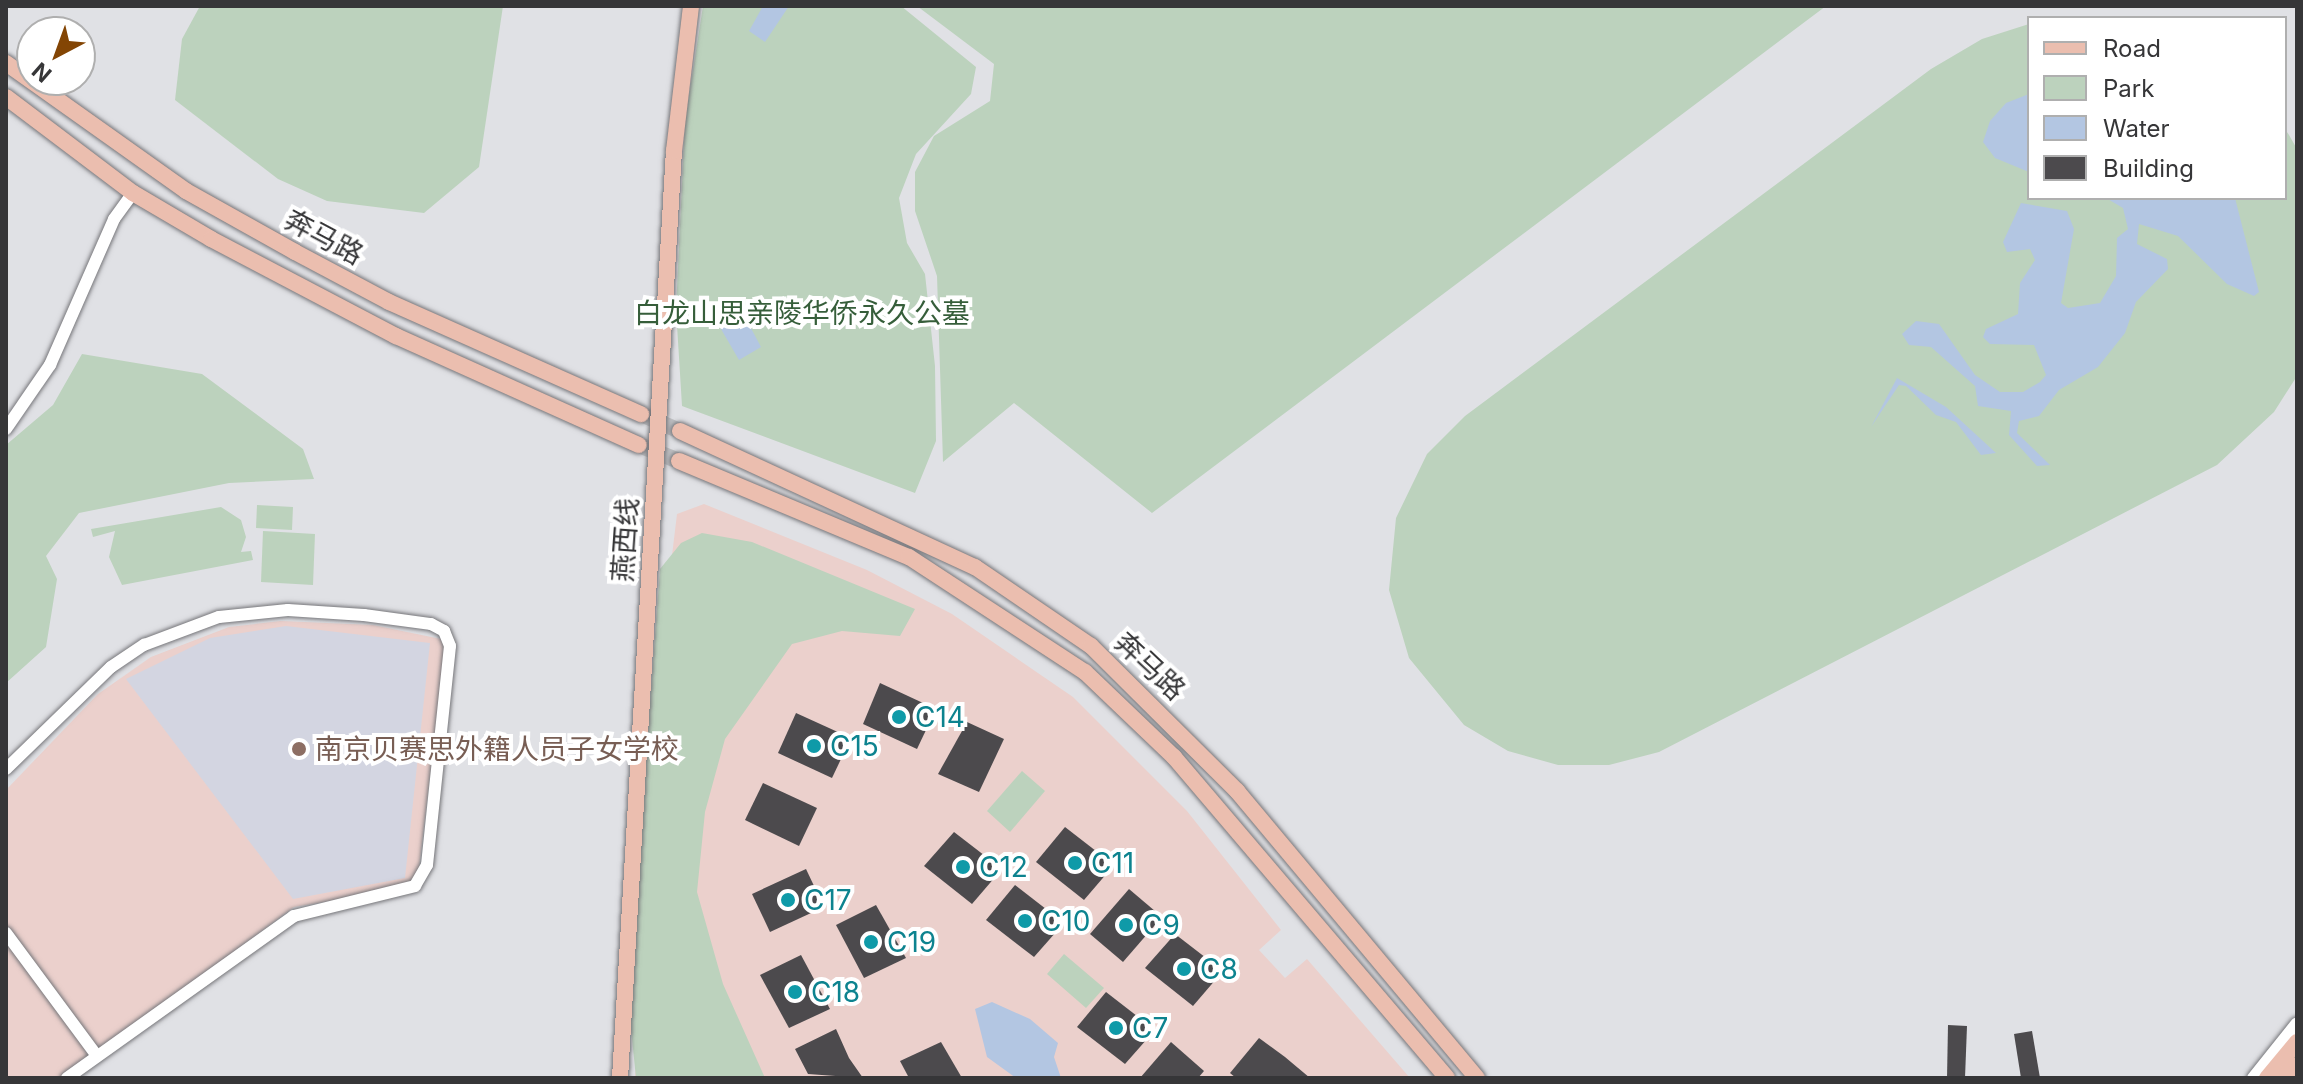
<!DOCTYPE html>
<html>
<head>
<meta charset="utf-8">
<style>
	body { margin:0 }
	#map { position:relative; width:2303px; height:1084px; overflow:hidden; background:#e0e1e5; font-family:Inter,"Noto Sans SC",sans-serif }
	div>[style] { position:absolute }
	[style*='--x'] { left:calc(var(--x)*1px); top:calc(var(--y)*1px); width:calc(var(--w)*1px); rotate:calc(var(--a)*1deg) }
	.commercial>* { inset:0; background:#ebd0cc }
	.built>* { inset:0; background:#d3d5e1 }
	.green>* { inset:0; background:#bcd2bd }
	.water>* { inset:0; background:#b3c6e2 }
	.building>* { inset:0; background:#4c4a4d }
	.major-tunnel>* { height:16px; margin-top:-8px; transform-origin:0; background:repeating-linear-gradient(90deg,#bebfc2 0 16px,transparent 0 24px) }
	.roads { filter:drop-shadow(0 0 2px #76767a) drop-shadow(0 0 2px #76767a) }
	.minor>* { height:12px; margin:-6px; padding:0 6px; transform-origin:6px; border-radius:6px; background:#fff }
	.major>* { height:16px; margin:-8px; padding:0 8px; transform-origin:8px; border-radius:8px; background:#ebbeaf }
	.dots>* { width:22px; height:22px; translate:-50% -50%; box-sizing:border-box; border:4px solid #fff; border-radius:50% }
	span { translate:-50% -50%; white-space:nowrap; text-align:center; line-height:1.15; -webkit-text-stroke:8px #fff; paint-order:stroke }
	.street-label { font-size:28px; color:#363638 }
	.park-label { font-size:28px; color:#365e3a }
	.culture-label { font-size:28px; color:#0d838f }
	.left { translate:0 -50%; text-align:left }
	.education-label { font-size:28px; color:#785e54 }
	.frame { position:absolute; inset:0; border:8px solid #363638; pointer-events:none }
	.legend { position:absolute; left:2027px; top:16px; width:260px; height:184px; box-sizing:border-box; background:#fff; border:2px solid #afafaf; margin:0; padding:10px 14px; list-style:none; font-size:24px; color:#363638 }
	.legend li { display:flex; align-items:center; gap:16px; height:40px }
	.legend b { width:40px; border:2px solid #afafaf }
	.north { position:absolute; left:16px; top:16px; width:80px; height:80px; box-sizing:border-box; background:#fff; border:2px solid #afafaf; border-radius:50%; rotate:221deg; font-size:22px; font-weight:700; line-height:32px; text-align:center; color:#363638 }
	.north::after { content:''; display:block; margin:auto; width:28px; height:36px; background:#834504; clip-path:polygon(50% 0,100% 100%,50% 72%,0 100%) }
</style>
</head>
<body>
<div id="map">
	<div class="commercial">
		<i style="clip-path:polygon(704px 504px,867px 570px,952px 614px,1073px 697px,1187px 811px,1281px 930px,1259px 950px,1285px 978px,1307px 959px,1410px 1078px,635px 1078px,651px 730px,677px 514px)"></i>
		<i style="clip-path:polygon(281px 621px,373px 625px,441px 639px,445px 650px,418px 876px,402px 889px,294px 907px,64px 1078px,6px 1078px,6px 790px,98px 694px,151px 657px,229px 627px)"></i>
	</div>
	<div class="built">
		<i style="clip-path:polygon(286px 626px,430px 643px,405px 878px,293px 899px,126px 679px,210px 638px)"></i>
	</div>
	<div class="green">
		<i style="clip-path:polygon(200px 6px,503px 6px,479px 167px,424px 213px,327px 201px,278px 179px,175px 100px,182px 39px)"></i>
		<i style="clip-path:polygon(703px 6px,901px 6px,976px 67px,971px 94px,916px 154px,899px 198px,907px 243px,925px 274px,935px 366px,936px 441px,915px 493px,682px 406px,676px 309px,685px 121px)"></i>
		<i style="clip-path:polygon(917px 6px,1826px 6px,1152px 513px,1014px 403px,943px 462px,937px 276px,915px 211px,915px 172px,934px 136px,990px 101px,994px 64px)"></i>
		<i style="clip-path:polygon(2029px 24px,2029px 198px,2285px 198px,2285px 129px,2289px 135px,2297px 149px,2297px 376px,2274px 412px,2217px 465px,1659px 752px,1609px 765px,1558px 765px,1508px 751px,1464px 725px,1409px 658px,1389px 590px,1396px 518px,1427px 454px,1465px 416px,1931px 69px,1982px 39px)"></i>
		<i style="clip-path:polygon(82px 354px,202px 374px,303px 449px,314px 479px,229px 483px,79px 513px,46px 556px,57px 579px,46px 647px,6px 683px,6px 445px,53px 405px)"></i>
		<i style="clip-path:polygon(257px 505px,293px 507px,292px 530px,256px 528px)"></i>
		<i style="clip-path:polygon(221px 507px,241px 520px,246px 537px,241px 552px,251px 551px,253px 560px,122px 585px,109px 557px,115px 531px,93px 537px,91px 529px)"></i>
		<i style="clip-path:polygon(263px 531px,315px 534px,313px 585px,261px 582px)"></i>
		<i style="clip-path:polygon(702px 533px,752px 542px,915px 609px,900px 636px,842px 631px,792px 644px,725px 739px,705px 812px,697px 892px,723px 984px,765px 1078px,636px 1078px,628px 1000px,660px 569px,681px 543px)"></i>
		<i style="clip-path:polygon(1022px 771px,1045px 791px,1010px 832px,987px 811px)"></i>
		<i style="clip-path:polygon(1064px 954px,1104px 988px,1086px 1008px,1047px 974px)"></i>
	</div>
	<div class="water">
		<i style="clip-path:polygon(763px 6px,789px 6px,765px 42px,749px 31px)"></i>
		<i style="clip-path:polygon(2029px 94px,2029px 172px,1995px 158px,1983px 142px,1990px 121px,2006px 103px)"></i>
		<i style="clip-path:polygon(2106px 198px,2235px 198px,2259px 292px,2254px 296px,2227px 284px,2178px 236px,2139px 224px,2137px 244px,2167px 259px,2168px 269px,2136px 302px,2125px 333px,2098px 367px,2059px 390px,2039px 416px,2019px 421px,2017px 433px,2050px 465px,2037px 466px,2009px 435px,2011px 411px,1978px 406px,1975px 386px,1931px 347px,1909px 345px,1902px 334px,1916px 321px,1939px 324px,1975px 375px,2000px 392px,2023px 392px,2040px 382px,2046px 375px,2034px 345px,1990px 344px,1983px 337px,1986px 329px,2018px 314px,2020px 283px,2035px 260px,2030px 249px,2007px 252px,2003px 242px,2021px 203px,2067px 211px,2074px 229px,2061px 303px,2068px 308px,2100px 303px,2116px 276px,2117px 238px,2128px 229px,2123px 208px)"></i>
		<i style="clip-path:polygon(737px 302px,761px 347px,739px 360px,714px 317px)"></i>
		<i style="clip-path:polygon(1897px 378px,1946px 407px,1996px 453px,1981px 455px,1956px 422px,1936px 415px,1906px 386px,1899px 385px,1871px 427px)"></i>
		<i style="clip-path:polygon(992px 1002px,1030px 1019px,1058px 1043px,1054px 1057px,1061px 1078px,1016px 1078px,987px 1057px,975px 1009px)"></i>
	</div>
	<div class="building">
		<i style="clip-path:polygon(880px 683px,936px 709px,917px 749px,863px 724px)"></i>
		<i style="clip-path:polygon(796px 713px,851px 738px,832px 778px,778px 753px)"></i>
		<i style="clip-path:polygon(967px 722px,1004px 739px,979px 792px,938px 774px)"></i>
		<i style="clip-path:polygon(763px 783px,817px 808px,799px 846px,745px 820px)"></i>
		<i style="clip-path:polygon(1065px 827px,1114px 865px,1084px 900px,1036px 862px)"></i>
		<i style="clip-path:polygon(954px 832px,1002px 869px,972px 904px,924px 866px)"></i>
		<i style="clip-path:polygon(806px 869px,824px 907px,770px 932px,752px 894px)"></i>
		<i style="clip-path:polygon(1015px 885px,1064px 923px,1034px 957px,986px 920px)"></i>
		<i style="clip-path:polygon(1129px 889px,1162px 917px,1123px 962px,1090px 934px)"></i>
		<i style="clip-path:polygon(876px 905px,906px 958px,864px 978px,836px 925px)"></i>
		<i style="clip-path:polygon(1175px 934px,1223px 971px,1193px 1006px,1145px 968px)"></i>
		<i style="clip-path:polygon(801px 955px,830px 1009px,789px 1028px,760px 975px)"></i>
		<i style="clip-path:polygon(1106px 992px,1155px 1030px,1125px 1064px,1077px 1027px)"></i>
		<i style="clip-path:polygon(1948px 1025px,1967px 1026px,1965px 1078px,1947px 1078px)"></i>
		<i style="clip-path:polygon(836px 1029px,849px 1058px,863px 1078px,808px 1074px,795px 1049px)"></i>
		<i style="clip-path:polygon(2032px 1031px,2040px 1078px,2021px 1078px,2014px 1034px)"></i>
		<i style="clip-path:polygon(1259px 1038px,1285px 1057px,1310px 1078px,1236px 1078px,1230px 1073px)"></i>
		<i style="clip-path:polygon(941px 1042px,962px 1078px,909px 1078px,900px 1061px)"></i>
		<i style="clip-path:polygon(1171px 1042px,1204px 1071px,1198px 1078px,1140px 1078px)"></i>
	</div>
	<div class="major-tunnel">
		<i style="--x:641;--y:414;--w:43;--a:23.6"></i>
		<i style="--x:639;--y:445;--w:43;--a:21.8"></i>
	</div>
	<div class="roads">
		<div class="minor">
			<i style="--x:6;--y:429;--w:78;--a:-55.5"></i>
			<i style="--x:50;--y:365;--w:159;--a:-66.3"></i>
			<i style="--x:114;--y:219;--w:32;--a:-54"></i>
			<i style="--x:6;--y:769;--w:146;--a:-44.2"></i>
			<i style="--x:111;--y:667;--w:40;--a:-34"></i>
			<i style="--x:144;--y:645;--w:80;--a:-20.5"></i>
			<i style="--x:219;--y:617;--w:69;--a:-5.8"></i>
			<i style="--x:288;--y:610;--w:76;--a:3.8"></i>
			<i style="--x:364;--y:615;--w:68;--a:7.7"></i>
			<i style="--x:431;--y:624;--w:15;--a:28"></i>
			<i style="--x:444;--y:631;--w:16;--a:68"></i>
			<i style="--x:450;--y:646;--w:220;--a:96"></i>
			<i style="--x:427;--y:865;--w:24;--a:120"></i>
			<i style="--x:415;--y:886;--w:125;--a:166.1"></i>
			<i style="--x:294;--y:916;--w:279;--a:144.5"></i>
			<i style="--x:6;--y:933;--w:153;--a:53.5"></i>
			<i style="--x:2253;--y:1078;--w:70;--a:-51.3"></i>
		</div>
		<div class="major">
			<i style="--x:6;--y:63;--w:221;--a:35.4"></i>
			<i style="--x:186;--y:191;--w:125;--a:29.2"></i>
			<i style="--x:295;--y:252;--w:106;--a:28"></i>
			<i style="--x:389;--y:302;--w:276;--a:24"></i>
			<i style="--x:6;--y:97;--w:159;--a:37.1"></i>
			<i style="--x:133;--y:193;--w:91;--a:30.5"></i>
			<i style="--x:211;--y:239;--w:209;--a:27.7"></i>
			<i style="--x:396;--y:336;--w:266;--a:24.2"></i>
			<i style="--x:680;--y:431;--w:325;--a:24.8"></i>
			<i style="--x:975;--y:567;--w:140;--a:34.3"></i>
			<i style="--x:1091;--y:646;--w:206;--a:44.8"></i>
			<i style="--x:1237;--y:791;--w:374;--a:50.1"></i>
			<i style="--x:679;--y:461;--w:249;--a:22.7"></i>
			<i style="--x:909;--y:557;--w:210;--a:33.2"></i>
			<i style="--x:1085;--y:672;--w:123;--a:43.7"></i>
			<i style="--x:1174;--y:757;--w:421;--a:49.6"></i>
			<i style="--x:620;--y:1078;--w:929;--a:-86.67"></i>
			<i style="--x:674;--y:151;--w:146;--a:-83.3"></i>
			<i style="--x:2267;--y:1078;--w:47;--a:-50.2"></i>
			<i style="--x:2286;--y:1078;--w:17;--a:-50"></i>
		</div>
	</div>
	<div class="dots">
		<i style="left:899px;top:717px;background:#0f9aa8"></i>
		<i style="left:814px;top:746px;background:#0f9aa8"></i>
		<i style="left:299px;top:749px;background:#8d6e63"></i>
		<i style="left:1075px;top:863px;background:#0f9aa8"></i>
		<i style="left:963px;top:867px;background:#0f9aa8"></i>
		<i style="left:788px;top:900px;background:#0f9aa8"></i>
		<i style="left:1025px;top:921px;background:#0f9aa8"></i>
		<i style="left:1126px;top:925px;background:#0f9aa8"></i>
		<i style="left:871px;top:942px;background:#0f9aa8"></i>
		<i style="left:1184px;top:969px;background:#0f9aa8"></i>
		<i style="left:795px;top:992px;background:#0f9aa8"></i>
		<i style="left:1116px;top:1028px;background:#0f9aa8"></i>
	</div>
	<div class="street-label">
		<span style="left:324px;top:237px;rotate:28deg">奔马路</span>
		<span style="left:625px;top:540px;rotate:-86deg">燕西线</span>
		<span style="left:1150px;top:666px;rotate:43deg">奔马路</span>
	</div>
	<div class="park-label">
		<span style="left:802px;top:313px">白龙山思亲陵华侨永久公墓</span>
	</div>
	<div class="culture-label">
		<span class="left" style="left:915px;top:717px">C14</span>
		<span class="left" style="left:830px;top:746px">C15</span>
		<span class="left" style="left:1091px;top:863px">C11</span>
		<span class="left" style="left:979px;top:867px">C12</span>
		<span class="left" style="left:804px;top:900px">C17</span>
		<span class="left" style="left:1041px;top:921px">C10</span>
		<span class="left" style="left:1142px;top:925px">C9</span>
		<span class="left" style="left:887px;top:942px">C19</span>
		<span class="left" style="left:1200px;top:969px">C8</span>
		<span class="left" style="left:811px;top:992px">C18</span>
		<span class="left" style="left:1132px;top:1028px">C7</span>
	</div>
	<div class="education-label">
		<span class="left" style="left:315px;top:749px">南京贝赛思外籍人员子女学校</span>
	</div>
	<div class="frame"></div>
	<ul class="legend">
	<li><b style="height:10px;background:#ebbeaf"></b>Road</li>
	<li><b style="height:22px;background:#bcd2bd"></b>Park</li>
	<li><b style="height:22px;background:#b3c6e2"></b>Water</li>
	<li><b style="height:22px;background:#4c4a4d"></b>Building</li>
	</ul>
	<div class="north">N</div>
</div>
</body>
</html>
